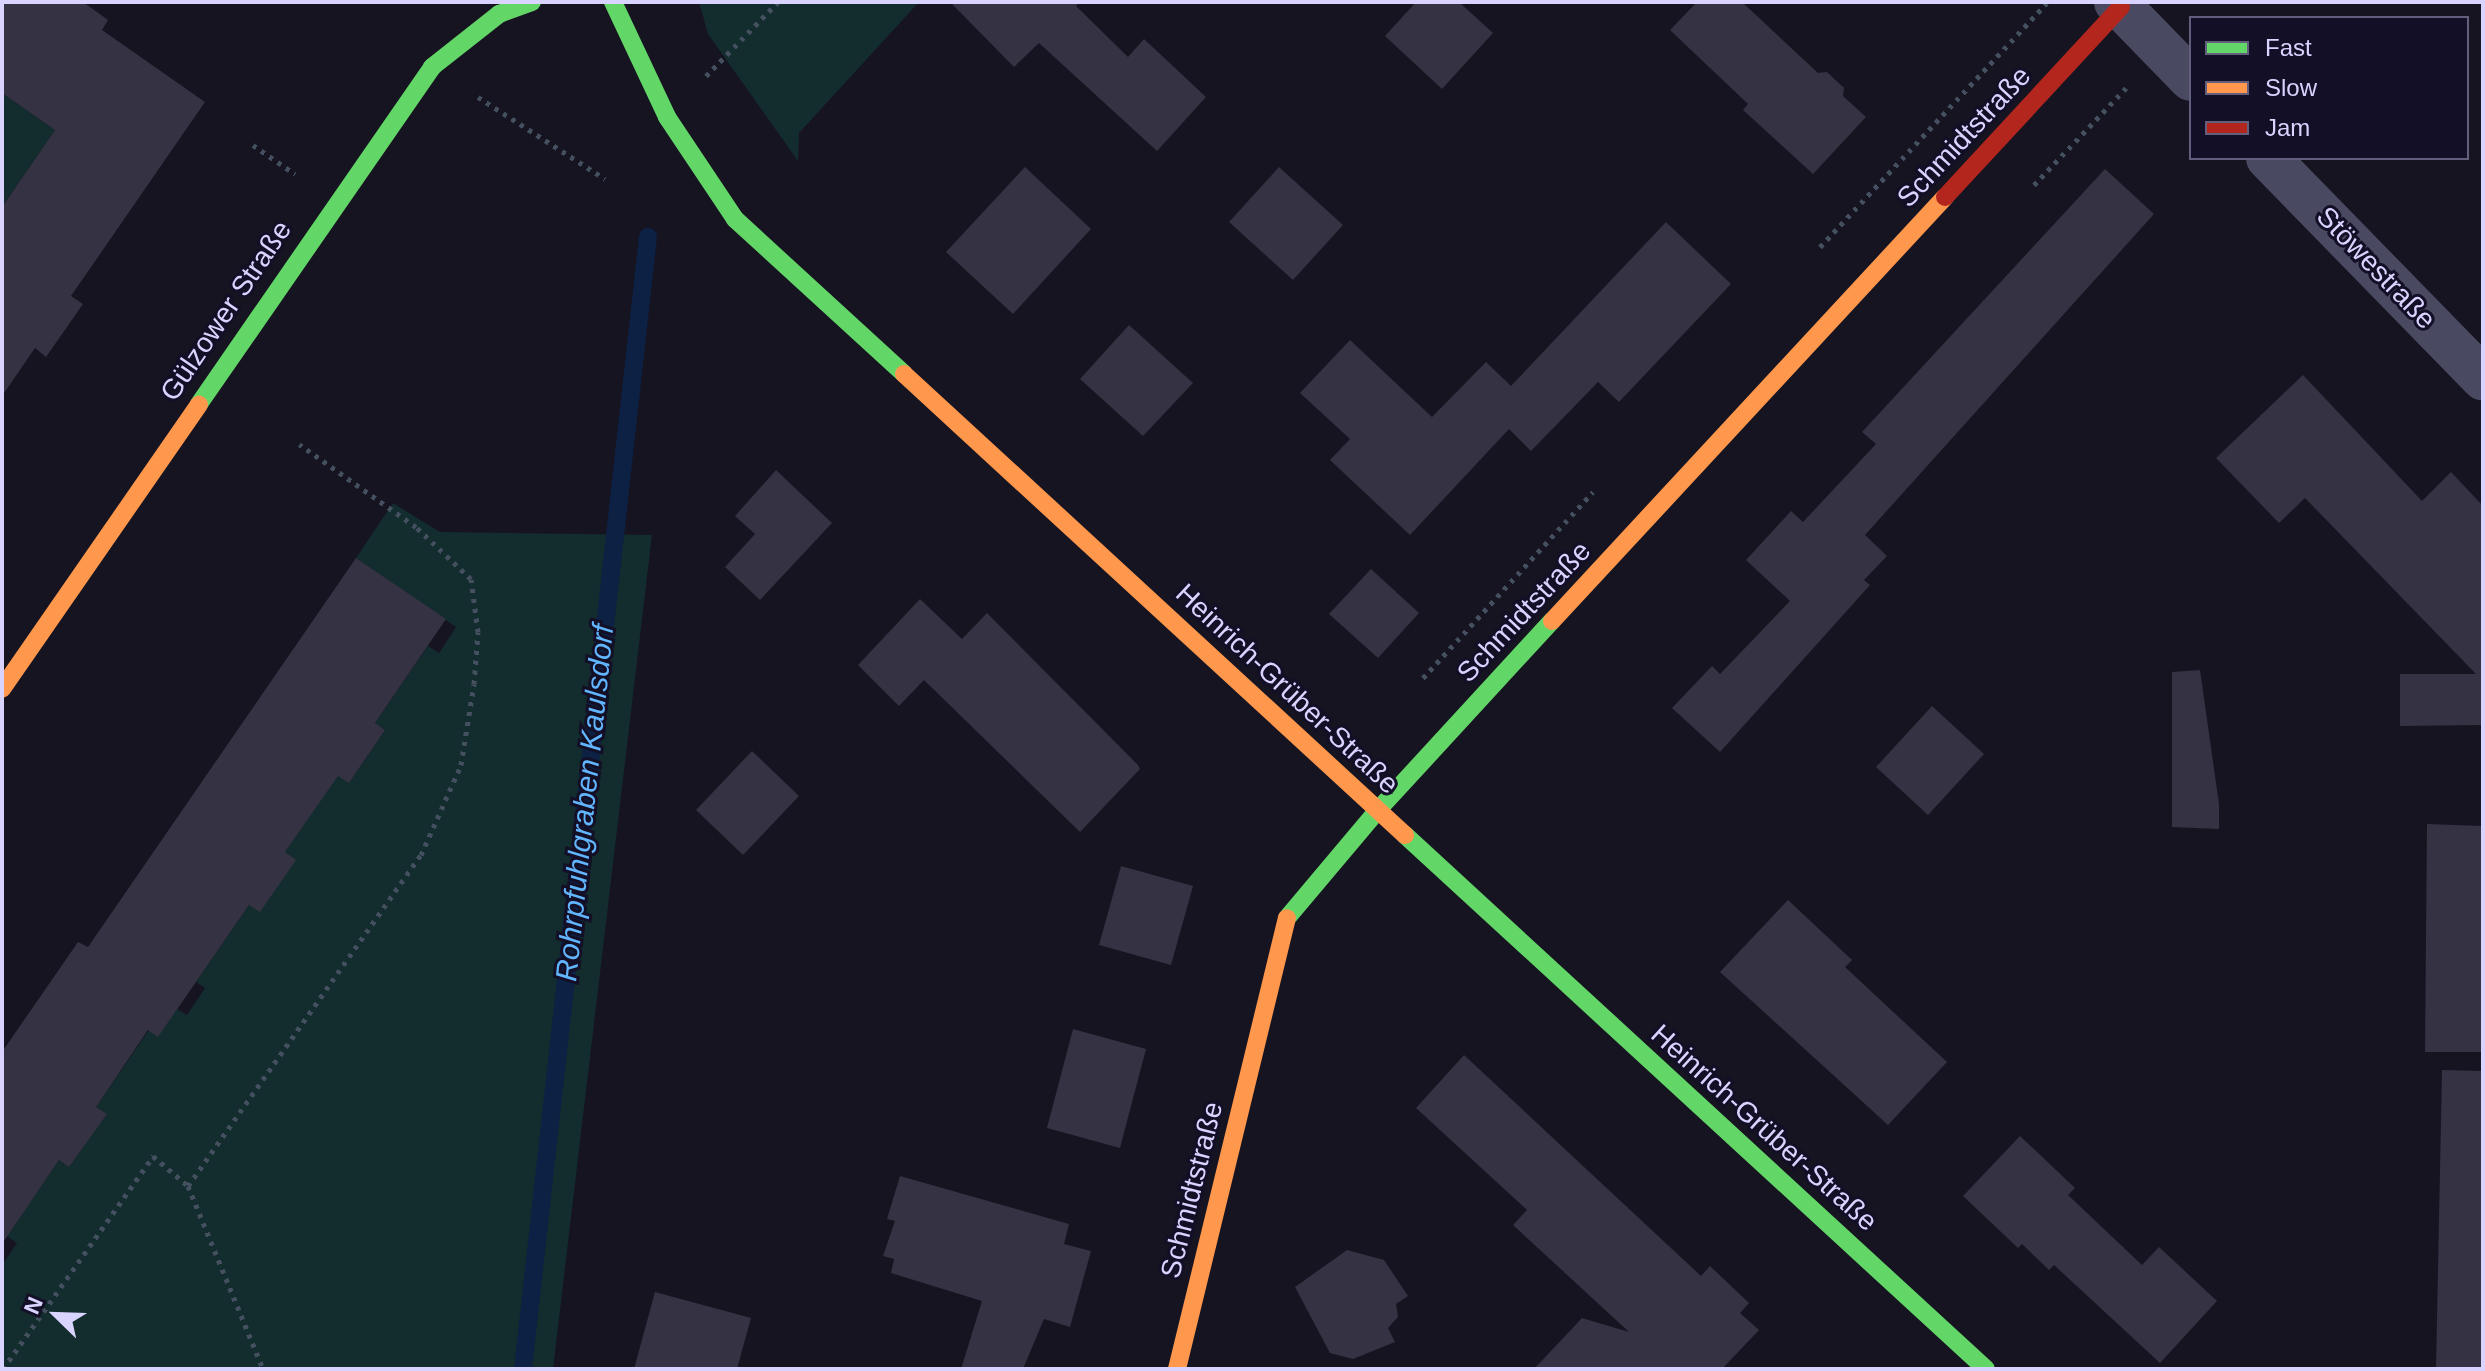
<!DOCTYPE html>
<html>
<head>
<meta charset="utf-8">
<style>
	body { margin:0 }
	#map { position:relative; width:2485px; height:1371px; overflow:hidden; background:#161421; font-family:Helvetica,sans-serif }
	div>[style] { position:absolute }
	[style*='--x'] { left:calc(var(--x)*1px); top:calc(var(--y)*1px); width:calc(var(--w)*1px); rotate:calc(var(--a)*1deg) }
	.green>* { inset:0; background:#132c2d }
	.stream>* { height:18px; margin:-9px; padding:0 9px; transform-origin:9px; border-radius:9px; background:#0d2144 }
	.building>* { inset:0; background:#343243 }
	.path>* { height:5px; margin-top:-2.5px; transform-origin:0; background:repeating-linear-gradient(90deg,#44505f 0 4px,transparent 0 10px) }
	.street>* { height:44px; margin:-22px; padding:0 22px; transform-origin:22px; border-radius:22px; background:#4a4962 }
	.fast>* { height:18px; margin:-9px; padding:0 9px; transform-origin:9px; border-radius:9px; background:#63d668 }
	.slow>* { height:18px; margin:-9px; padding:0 9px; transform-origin:9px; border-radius:9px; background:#ff974d }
	.jam>* { height:18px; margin:-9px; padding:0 9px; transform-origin:9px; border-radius:9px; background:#b3261e }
	span { translate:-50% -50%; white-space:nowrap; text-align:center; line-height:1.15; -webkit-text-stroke:6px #130f26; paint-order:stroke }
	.street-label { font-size:28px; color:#d9d4ff }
	.water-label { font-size:30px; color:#62b6ff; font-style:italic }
	.frame { position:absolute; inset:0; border:4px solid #d9d4ff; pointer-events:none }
	.legend { position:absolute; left:2189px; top:16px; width:280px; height:144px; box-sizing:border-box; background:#130f26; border:2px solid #625e7d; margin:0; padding:10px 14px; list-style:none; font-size:24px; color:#d9d4ff }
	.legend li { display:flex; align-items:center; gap:16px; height:40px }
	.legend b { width:40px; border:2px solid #625e7d }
	.north { position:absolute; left:16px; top:1275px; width:80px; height:80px; -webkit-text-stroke:6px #130f26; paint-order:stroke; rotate:293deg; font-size:22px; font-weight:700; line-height:32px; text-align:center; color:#d9d4ff }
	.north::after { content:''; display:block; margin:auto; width:28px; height:36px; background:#d9d4ff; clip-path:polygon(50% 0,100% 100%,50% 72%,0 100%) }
</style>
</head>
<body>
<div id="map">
	<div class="green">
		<i style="clip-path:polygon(699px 2px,919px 2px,799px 133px,798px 161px,708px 34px)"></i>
		<i style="clip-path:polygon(2px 93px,55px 130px,2px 207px)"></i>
		<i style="clip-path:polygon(393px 503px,440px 532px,652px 535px,553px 1369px,2px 1369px,2px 1265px,17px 1243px,7px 1236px,59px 1160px,69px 1167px,106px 1114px,96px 1107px,149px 1030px,158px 1036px,177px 1009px,187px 1015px,205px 988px,196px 982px,249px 905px,260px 911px,295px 860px,285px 852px,338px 775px,349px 783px,385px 730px,375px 723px,428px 646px,439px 653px,456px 627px,356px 558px)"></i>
	</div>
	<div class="stream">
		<i style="--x:523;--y:1369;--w:1139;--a:-83.7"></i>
	</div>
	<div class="building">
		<i style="clip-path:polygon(2px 2px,83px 2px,108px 20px,102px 30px,205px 102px,71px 296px,83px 304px,46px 357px,35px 348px,2px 396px,2px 207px,55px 130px,2px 93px)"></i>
		<i style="clip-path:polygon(950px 2px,1080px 2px,1076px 6px,1128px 57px,1144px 39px,1206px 97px,1157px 151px,1039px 43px,1014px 67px)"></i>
		<i style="clip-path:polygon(1416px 2px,1459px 2px,1493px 33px,1442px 89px,1385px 36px)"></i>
		<i style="clip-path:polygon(1697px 2px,1742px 2px,1818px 73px,1827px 72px,1844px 88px,1843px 96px,1866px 117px,1813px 174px,1743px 110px,1748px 104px,1670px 30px)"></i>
		<i style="clip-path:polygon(1025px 167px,1091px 229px,1013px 314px,946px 252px)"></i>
		<i style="clip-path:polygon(1279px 167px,1343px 225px,1293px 280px,1229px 222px)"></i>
		<i style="clip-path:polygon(2105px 169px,2154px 214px,1865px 535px,1887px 556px,1864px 580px,1870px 585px,1720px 752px,1672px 708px,1712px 666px,1720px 674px,1790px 601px,1746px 560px,1791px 511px,1803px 522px,1876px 444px,1862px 432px)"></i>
		<i style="clip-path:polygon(1666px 222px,1731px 284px,1619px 402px,1598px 382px,1531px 451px,1509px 429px,1410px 535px,1330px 460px,1350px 439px,1300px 393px,1350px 340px,1432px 417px,1486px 362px,1511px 386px)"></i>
		<i style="clip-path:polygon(1129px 325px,1193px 383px,1143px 436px,1080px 379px)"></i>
		<i style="clip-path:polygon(2303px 375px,2422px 501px,2451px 472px,2483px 506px,2483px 725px,2400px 726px,2400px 674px,2476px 674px,2305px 498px,2279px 523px,2216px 458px)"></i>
		<i style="clip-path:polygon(776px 470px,832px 523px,760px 600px,725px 567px,755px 534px,735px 516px)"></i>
		<i style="clip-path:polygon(356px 558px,446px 619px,375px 723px,385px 730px,349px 783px,338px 776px,285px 852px,296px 860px,260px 912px,249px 905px,158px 1037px,148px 1030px,96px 1107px,107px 1114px,69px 1167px,59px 1160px,2px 1244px,2px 1052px,78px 942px,88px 947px)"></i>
		<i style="clip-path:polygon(1371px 569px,1419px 613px,1378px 658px,1329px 614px)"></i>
		<i style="clip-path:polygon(920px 599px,962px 639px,987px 613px,1138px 765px,1140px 769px,1080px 832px,924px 680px,899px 706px,858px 665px)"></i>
		<i style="clip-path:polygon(2200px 670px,2219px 804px,2219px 829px,2172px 827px,2172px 672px)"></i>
		<i style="clip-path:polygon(1932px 706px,1984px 754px,1928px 815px,1876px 767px)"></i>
		<i style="clip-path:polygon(752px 751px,799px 796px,743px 855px,696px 810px)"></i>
		<i style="clip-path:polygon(2427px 824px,2483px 826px,2483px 1052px,2425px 1052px)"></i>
		<i style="clip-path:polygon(1121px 866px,1193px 886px,1171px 965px,1099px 945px)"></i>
		<i style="clip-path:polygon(1788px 900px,1852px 960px,1845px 967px,1947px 1062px,1888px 1125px,1720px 972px)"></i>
		<i style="clip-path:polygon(1073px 1029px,1146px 1049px,1120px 1148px,1047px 1128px)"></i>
		<i style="clip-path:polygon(1464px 1055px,1701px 1276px,1710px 1266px,1749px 1303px,1740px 1313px,1759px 1330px,1722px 1369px,1534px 1369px,1582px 1318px,1629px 1332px,1513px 1225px,1527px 1210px,1416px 1108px)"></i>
		<i style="clip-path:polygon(2442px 1070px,2483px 1071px,2483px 1369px,2436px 1369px)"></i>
		<i style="clip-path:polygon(2020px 1136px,2075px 1188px,2068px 1195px,2142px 1265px,2159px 1247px,2217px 1301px,2160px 1363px,2054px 1265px,2049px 1270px,2022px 1244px,2018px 1248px,1963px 1196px)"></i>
		<i style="clip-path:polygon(900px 1176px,1069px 1224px,1064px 1244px,1091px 1251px,1070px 1327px,1044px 1319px,1023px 1369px,961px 1369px,982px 1301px,891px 1273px,894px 1259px,883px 1256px,895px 1221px,887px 1219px)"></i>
		<i style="clip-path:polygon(1347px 1250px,1384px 1260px,1408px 1296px,1396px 1304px,1398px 1317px,1388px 1328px,1395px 1342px,1353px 1359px,1330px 1353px,1295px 1287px)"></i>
		<i style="clip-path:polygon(655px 1292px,751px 1318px,737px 1369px,634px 1369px)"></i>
	</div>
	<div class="path">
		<i style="--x:706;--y:76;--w:103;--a:-45.8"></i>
		<i style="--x:478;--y:97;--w:151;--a:32.8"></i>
		<i style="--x:253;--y:145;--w:51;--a:34.6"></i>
		<i style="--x:2034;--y:185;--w:134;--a:-46.5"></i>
		<i style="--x:1820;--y:247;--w:333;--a:-47.1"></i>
		<i style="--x:1423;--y:678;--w:252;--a:-47.6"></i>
		<i style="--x:188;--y:1186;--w:405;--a:-54.9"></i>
		<i style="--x:421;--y:855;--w:98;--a:-66"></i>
		<i style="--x:461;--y:765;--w:82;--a:-80.9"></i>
		<i style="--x:474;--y:684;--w:52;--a:-85.6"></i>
		<i style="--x:478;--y:632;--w:53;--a:-97.5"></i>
		<i style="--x:471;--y:579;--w:76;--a:-136.6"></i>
		<i style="--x:416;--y:527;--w:143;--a:-144.6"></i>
		<i style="--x:3;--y:1369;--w:261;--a:-54.8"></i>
		<i style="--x:153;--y:1156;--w:46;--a:40.6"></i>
		<i style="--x:188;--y:1186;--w:198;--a:67.7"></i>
	</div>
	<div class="street">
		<i style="--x:2116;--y:2;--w:107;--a:45.8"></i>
		<i style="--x:2268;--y:158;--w:308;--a:45.7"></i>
	</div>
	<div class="fast">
		<i style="--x:613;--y:2;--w:127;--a:64.8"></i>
		<i style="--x:667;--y:117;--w:123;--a:56.3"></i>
		<i style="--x:735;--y:219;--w:229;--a:42.5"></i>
		<i style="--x:199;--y:404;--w:410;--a:-55.3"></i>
		<i style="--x:432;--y:67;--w:85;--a:-38.3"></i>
		<i style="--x:499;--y:14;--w:35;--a:-20"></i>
		<i style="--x:1405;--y:835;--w:789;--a:42.59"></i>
		<i style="--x:1287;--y:918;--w:141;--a:-49.9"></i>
		<i style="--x:1378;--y:810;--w:257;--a:-47.4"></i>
	</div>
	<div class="slow">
		<i style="--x:904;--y:374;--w:681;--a:42.62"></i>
		<i style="--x:1552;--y:621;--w:578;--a:-47.17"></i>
		<i style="--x:2;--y:689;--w:346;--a:-55.3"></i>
		<i style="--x:1177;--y:1369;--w:464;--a:-76.3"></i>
	</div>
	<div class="jam">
		<i style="--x:1945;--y:197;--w:259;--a:-47.2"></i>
	</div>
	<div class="street-label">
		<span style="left:1964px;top:137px;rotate:-47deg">Schmidtstraße</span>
		<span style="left:2376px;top:268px;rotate:46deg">Stöwestraße</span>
		<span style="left:226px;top:311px;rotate:-56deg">Gülzower Straße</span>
		<span style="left:1524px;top:612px;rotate:-47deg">Schmidtstraße</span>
		<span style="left:1287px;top:689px;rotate:43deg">Heinrich-Grüber-Straße</span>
		<span style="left:1764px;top:1128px;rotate:42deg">Heinrich-Grüber-Straße</span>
		<span style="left:1192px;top:1190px;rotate:-76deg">Schmidtstraße</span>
	</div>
	<div class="water-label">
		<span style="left:585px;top:803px;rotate:-84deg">Rohrpfuhlgraben Kaulsdorf</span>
	</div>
	<div class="frame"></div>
	<ul class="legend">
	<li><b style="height:10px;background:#63d668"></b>Fast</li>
	<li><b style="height:10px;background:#ff974d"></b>Slow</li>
	<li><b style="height:10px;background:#b3261e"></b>Jam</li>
	</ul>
	<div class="north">N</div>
</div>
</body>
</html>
